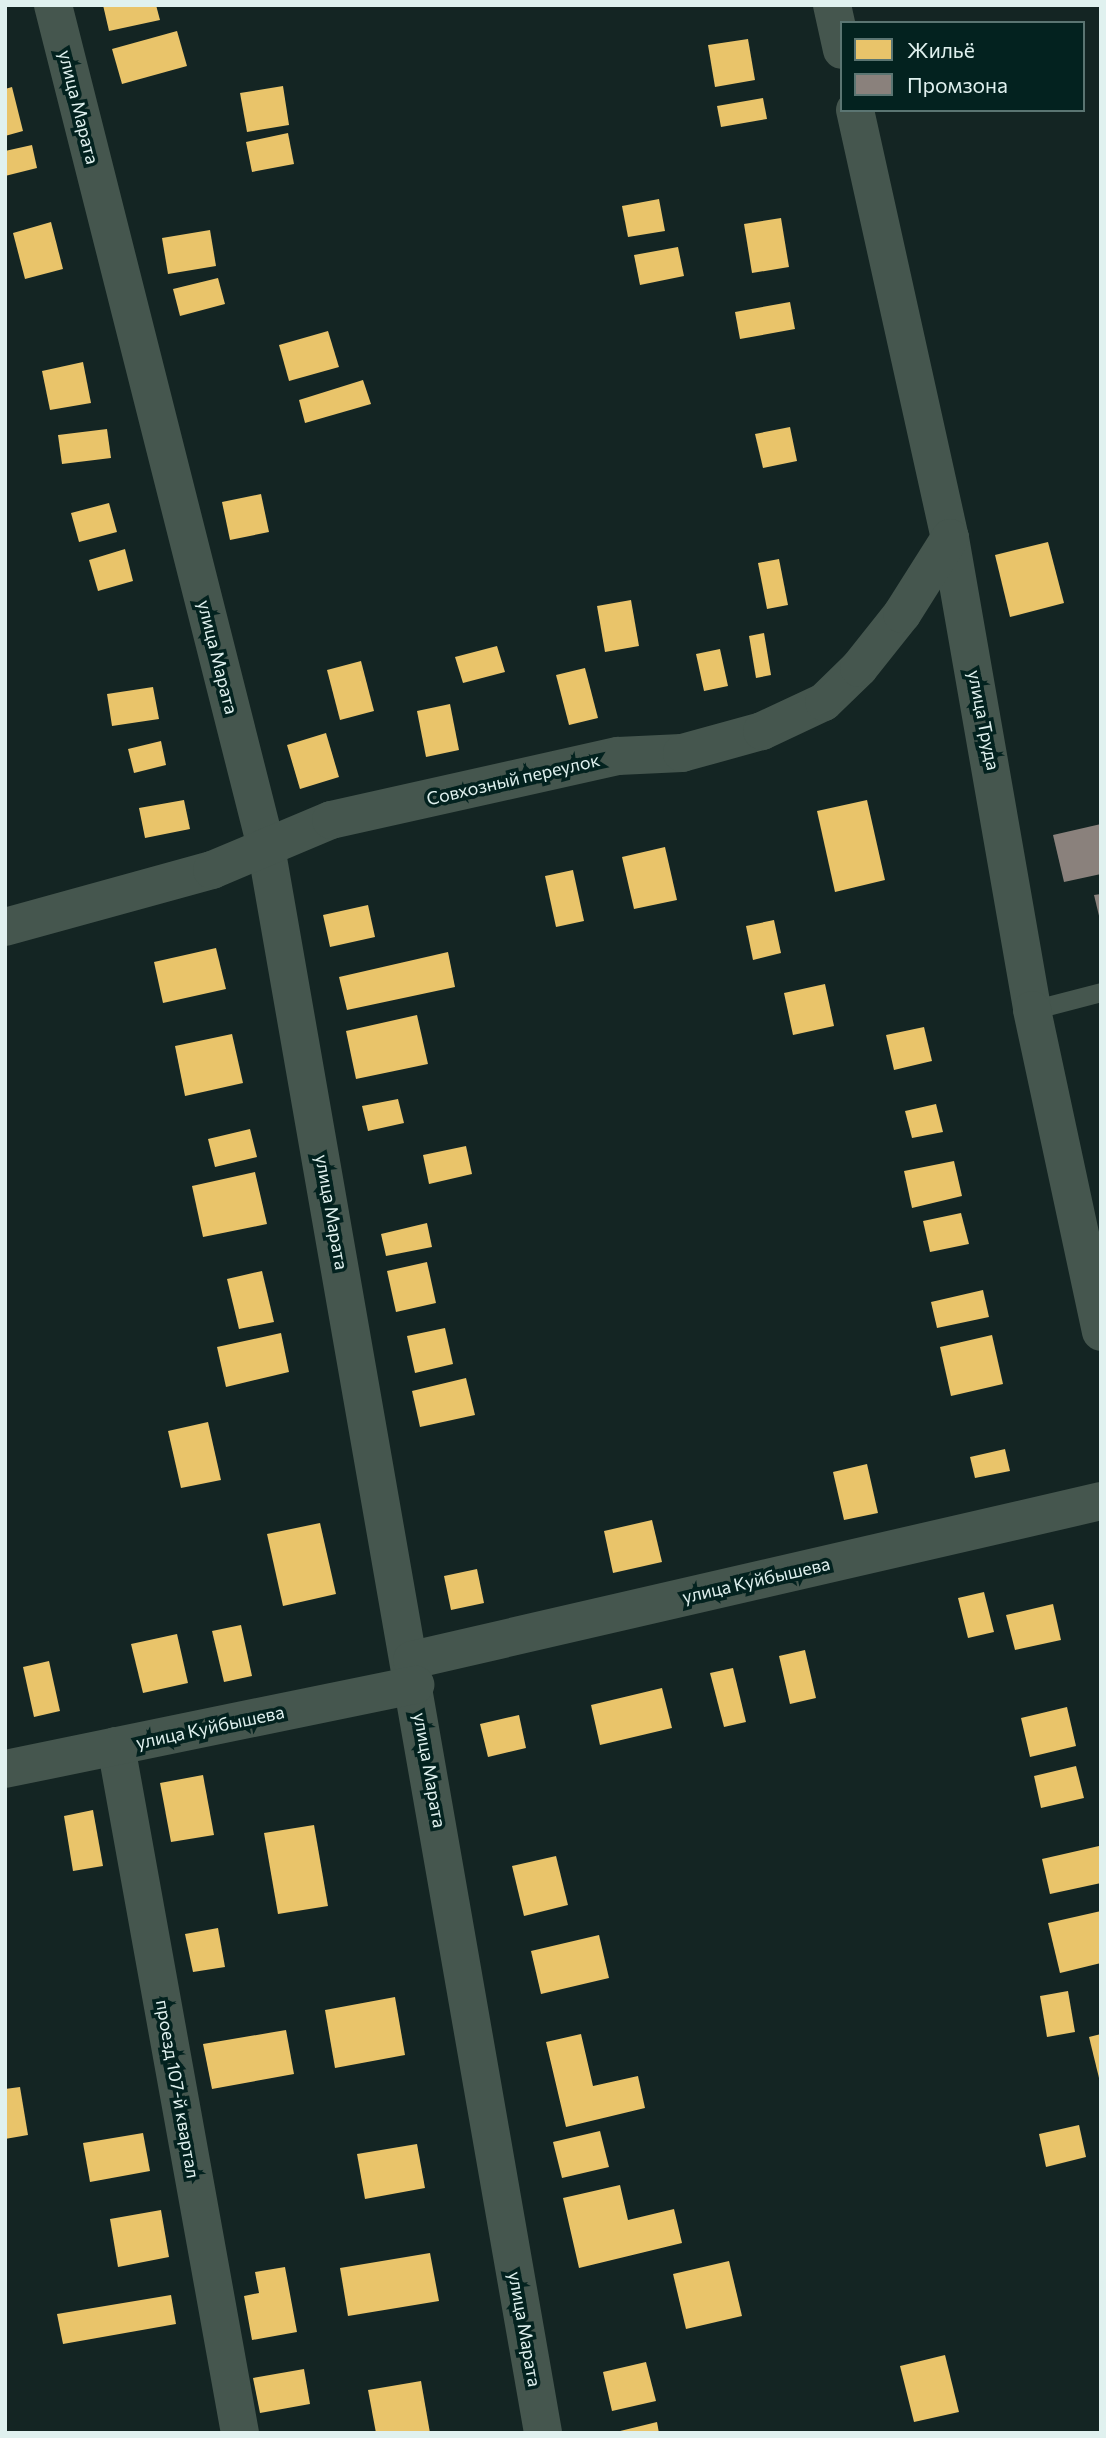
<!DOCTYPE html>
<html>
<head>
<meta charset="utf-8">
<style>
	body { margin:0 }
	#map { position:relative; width:1106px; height:2438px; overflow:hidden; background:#142523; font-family:Commissioner,sans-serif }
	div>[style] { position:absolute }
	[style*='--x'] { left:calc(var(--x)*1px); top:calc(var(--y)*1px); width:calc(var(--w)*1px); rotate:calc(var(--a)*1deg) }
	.homes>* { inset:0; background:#e9c46a }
	.industry>* { inset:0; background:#8a817c }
	.service>* { height:19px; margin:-9.5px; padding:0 9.5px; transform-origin:9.5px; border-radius:9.5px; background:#45564e }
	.minor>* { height:38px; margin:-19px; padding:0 19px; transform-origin:19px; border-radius:19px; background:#45564e }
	span { translate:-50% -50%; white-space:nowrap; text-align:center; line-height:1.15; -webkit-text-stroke:7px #03221f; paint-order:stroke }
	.street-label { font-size:18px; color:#e0f1ef }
	.frame { position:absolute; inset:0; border:7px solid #e0f1ef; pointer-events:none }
	.legend { position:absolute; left:840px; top:21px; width:245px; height:91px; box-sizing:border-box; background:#03221f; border:2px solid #5b7572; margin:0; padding:9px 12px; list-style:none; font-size:21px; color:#e0f1ef }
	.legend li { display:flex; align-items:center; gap:14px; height:35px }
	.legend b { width:35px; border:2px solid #5b7572 }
</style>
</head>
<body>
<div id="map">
	<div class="homes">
		<i style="clip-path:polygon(103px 5px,156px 5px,160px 20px,109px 31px)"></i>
		<i style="clip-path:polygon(177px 31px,187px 66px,122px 84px,112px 49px)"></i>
		<i style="clip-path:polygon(748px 39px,755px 80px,715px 87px,708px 45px)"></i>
		<i style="clip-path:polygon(283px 86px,289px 125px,247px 132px,240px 93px)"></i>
		<i style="clip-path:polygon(12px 87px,23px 131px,5px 136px,5px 89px)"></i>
		<i style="clip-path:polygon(763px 98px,767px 119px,721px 127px,717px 106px)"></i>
		<i style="clip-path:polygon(288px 133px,294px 164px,252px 172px,246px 142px)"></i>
		<i style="clip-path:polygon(32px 145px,37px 168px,5px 176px,5px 151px)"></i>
		<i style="clip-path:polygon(659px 199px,665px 231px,628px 237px,622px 206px)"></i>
		<i style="clip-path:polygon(781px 218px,789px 267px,752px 273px,744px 224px)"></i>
		<i style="clip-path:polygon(51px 222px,63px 269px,25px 279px,13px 233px)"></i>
		<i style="clip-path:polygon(210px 230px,216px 266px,168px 274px,162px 238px)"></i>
		<i style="clip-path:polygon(678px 247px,684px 276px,640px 285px,634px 255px)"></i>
		<i style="clip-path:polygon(218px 278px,225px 304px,180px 316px,173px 289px)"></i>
		<i style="clip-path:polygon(790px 302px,795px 329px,740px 339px,735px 312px)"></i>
		<i style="clip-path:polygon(328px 331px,339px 367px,289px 381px,279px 345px)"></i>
		<i style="clip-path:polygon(83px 362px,91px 403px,50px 410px,42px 371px)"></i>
		<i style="clip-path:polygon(363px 380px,371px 404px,305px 423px,299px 400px)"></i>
		<i style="clip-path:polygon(790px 427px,797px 461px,763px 468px,755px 434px)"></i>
		<i style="clip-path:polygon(107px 429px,111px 458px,62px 464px,58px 435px)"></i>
		<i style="clip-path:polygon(261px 494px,269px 532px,230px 540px,222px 502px)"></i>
		<i style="clip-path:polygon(109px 503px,117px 532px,79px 542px,71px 513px)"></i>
		<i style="clip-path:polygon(1048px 542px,1064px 603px,1010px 617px,995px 555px)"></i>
		<i style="clip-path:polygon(125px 549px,133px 581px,98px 591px,89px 560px)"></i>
		<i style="clip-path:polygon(779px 559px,788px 605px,767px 609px,758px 563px)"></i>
		<i style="clip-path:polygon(631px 600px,639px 646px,605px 652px,597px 606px)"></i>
		<i style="clip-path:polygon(764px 633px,771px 675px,756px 678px,749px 636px)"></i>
		<i style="clip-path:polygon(497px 646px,505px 672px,463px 683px,455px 657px)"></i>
		<i style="clip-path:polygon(720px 649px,728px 686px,704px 691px,696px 654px)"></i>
		<i style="clip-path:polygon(361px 661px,374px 711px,340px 720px,327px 670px)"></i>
		<i style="clip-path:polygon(585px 668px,598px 718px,569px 725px,556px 675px)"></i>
		<i style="clip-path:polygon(153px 687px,159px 719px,112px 726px,107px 694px)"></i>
		<i style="clip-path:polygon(450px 704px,459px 750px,426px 757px,417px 711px)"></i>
		<i style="clip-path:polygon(326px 733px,339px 777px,300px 789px,287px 745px)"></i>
		<i style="clip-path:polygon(161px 741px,166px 765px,134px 773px,128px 749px)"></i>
		<i style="clip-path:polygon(184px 800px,190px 829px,145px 838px,139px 808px)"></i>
		<i style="clip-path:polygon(867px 800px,885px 880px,835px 892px,817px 811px)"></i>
		<i style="clip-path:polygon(665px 847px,677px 900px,634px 909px,622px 857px)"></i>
		<i style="clip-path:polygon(573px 870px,584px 921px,556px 927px,545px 876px)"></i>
		<i style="clip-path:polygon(368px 905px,375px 937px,330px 947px,323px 915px)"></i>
		<i style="clip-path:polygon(774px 920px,781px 953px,753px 960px,746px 926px)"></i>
		<i style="clip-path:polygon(216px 948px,226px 989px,163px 1003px,154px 962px)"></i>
		<i style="clip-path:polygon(448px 952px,455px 987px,347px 1010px,339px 977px)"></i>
		<i style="clip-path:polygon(825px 984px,834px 1026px,793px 1035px,784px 993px)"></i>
		<i style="clip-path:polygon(417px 1015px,428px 1064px,356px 1079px,346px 1031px)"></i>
		<i style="clip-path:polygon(924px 1027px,932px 1061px,894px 1070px,886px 1035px)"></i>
		<i style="clip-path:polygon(232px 1034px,243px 1083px,185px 1096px,175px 1046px)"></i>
		<i style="clip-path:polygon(398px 1099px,404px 1123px,368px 1131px,362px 1106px)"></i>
		<i style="clip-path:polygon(936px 1104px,943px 1132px,912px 1138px,905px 1111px)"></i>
		<i style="clip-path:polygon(250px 1129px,257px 1157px,215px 1167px,208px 1139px)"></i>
		<i style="clip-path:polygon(466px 1146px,472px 1174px,429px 1184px,423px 1155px)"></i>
		<i style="clip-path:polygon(954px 1161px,962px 1196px,912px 1208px,904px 1171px)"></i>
		<i style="clip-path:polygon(255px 1172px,267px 1224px,203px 1237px,192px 1186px)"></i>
		<i style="clip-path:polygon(961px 1213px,969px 1244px,930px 1252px,923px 1221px)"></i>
		<i style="clip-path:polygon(427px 1223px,432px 1247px,386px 1256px,381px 1234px)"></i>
		<i style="clip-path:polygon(427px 1262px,436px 1303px,396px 1312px,387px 1271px)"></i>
		<i style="clip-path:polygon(262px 1271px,274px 1322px,239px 1329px,227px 1279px)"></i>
		<i style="clip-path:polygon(983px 1290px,989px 1317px,937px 1328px,931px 1302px)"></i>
		<i style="clip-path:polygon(445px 1328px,453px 1364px,415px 1373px,407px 1336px)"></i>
		<i style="clip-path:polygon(281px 1333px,289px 1372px,226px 1387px,217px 1347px)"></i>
		<i style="clip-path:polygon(992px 1335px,1003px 1384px,951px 1396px,940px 1347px)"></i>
		<i style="clip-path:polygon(466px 1378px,475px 1415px,420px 1427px,412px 1391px)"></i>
		<i style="clip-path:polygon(208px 1422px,221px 1480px,181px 1488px,168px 1431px)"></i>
		<i style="clip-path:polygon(1005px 1449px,1010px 1471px,975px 1478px,970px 1457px)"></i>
		<i style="clip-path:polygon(867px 1464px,878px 1513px,844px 1520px,833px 1472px)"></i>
		<i style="clip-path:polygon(652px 1520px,662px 1562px,613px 1573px,604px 1531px)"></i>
		<i style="clip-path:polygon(320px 1523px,336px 1594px,283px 1606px,267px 1534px)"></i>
		<i style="clip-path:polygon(477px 1569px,484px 1603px,451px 1610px,444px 1576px)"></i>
		<i style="clip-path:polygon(984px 1592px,994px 1632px,968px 1638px,958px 1598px)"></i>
		<i style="clip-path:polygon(1053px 1604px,1061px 1640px,1015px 1650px,1006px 1615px)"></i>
		<i style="clip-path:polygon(241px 1625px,252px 1676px,224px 1682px,212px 1631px)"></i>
		<i style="clip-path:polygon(177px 1634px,188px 1683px,143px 1693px,131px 1644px)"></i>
		<i style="clip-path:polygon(805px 1650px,816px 1698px,790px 1704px,779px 1656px)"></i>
		<i style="clip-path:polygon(49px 1661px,60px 1711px,34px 1717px,23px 1667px)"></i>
		<i style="clip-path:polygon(733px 1668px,746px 1722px,724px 1727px,710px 1673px)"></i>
		<i style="clip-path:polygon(662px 1688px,672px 1728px,600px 1745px,591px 1705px)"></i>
		<i style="clip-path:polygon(1067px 1707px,1076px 1746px,1030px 1757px,1021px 1718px)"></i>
		<i style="clip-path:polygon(519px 1715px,526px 1748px,488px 1757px,480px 1724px)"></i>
		<i style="clip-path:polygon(1076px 1766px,1084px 1798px,1041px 1808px,1034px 1776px)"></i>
		<i style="clip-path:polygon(203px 1775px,214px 1835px,171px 1842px,160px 1783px)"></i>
		<i style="clip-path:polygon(93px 1810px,103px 1866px,73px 1871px,64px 1816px)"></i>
		<i style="clip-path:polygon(314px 1825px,328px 1906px,278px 1914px,264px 1833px)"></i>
		<i style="clip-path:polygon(1099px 1846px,1101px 1883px,1050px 1894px,1042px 1859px)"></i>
		<i style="clip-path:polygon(556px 1856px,568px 1905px,524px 1916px,512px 1866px)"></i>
		<i style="clip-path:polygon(1101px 1911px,1101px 1963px,1060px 1973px,1048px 1923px)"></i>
		<i style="clip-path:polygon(218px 1928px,225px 1967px,193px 1972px,185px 1934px)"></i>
		<i style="clip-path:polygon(599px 1935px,609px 1978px,541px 1994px,531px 1951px)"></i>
		<i style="clip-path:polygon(1068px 1991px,1075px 2032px,1047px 2037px,1040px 1996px)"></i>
		<i style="clip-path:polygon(395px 1997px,405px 2055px,335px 2068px,325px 2010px)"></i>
		<i style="clip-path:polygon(286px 2030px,294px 2074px,212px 2089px,203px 2044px)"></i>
		<i style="clip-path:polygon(581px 2034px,593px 2086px,638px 2076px,645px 2108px,566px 2127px,546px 2042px)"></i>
		<i style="clip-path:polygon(1101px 2034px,1101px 2082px,1100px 2082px,1089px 2037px)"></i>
		<i style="clip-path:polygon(20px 2087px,28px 2135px,5px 2139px,5px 2089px)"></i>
		<i style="clip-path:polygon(1079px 2125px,1086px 2157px,1046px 2167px,1039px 2134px)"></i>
		<i style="clip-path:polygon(600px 2131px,609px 2167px,562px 2178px,553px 2142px)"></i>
		<i style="clip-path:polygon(143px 2133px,150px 2171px,90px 2182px,83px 2143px)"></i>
		<i style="clip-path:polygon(417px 2144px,425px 2188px,365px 2199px,357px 2154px)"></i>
		<i style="clip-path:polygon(620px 2185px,628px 2220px,674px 2209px,682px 2243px,579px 2268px,563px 2198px)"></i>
		<i style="clip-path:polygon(161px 2210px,169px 2257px,118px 2267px,110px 2219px)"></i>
		<i style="clip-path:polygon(430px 2253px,439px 2301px,348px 2316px,340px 2268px)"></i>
		<i style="clip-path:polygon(729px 2261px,742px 2316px,686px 2329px,673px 2274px)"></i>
		<i style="clip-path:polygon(285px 2267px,297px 2332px,252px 2340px,244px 2296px,259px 2293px,255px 2272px)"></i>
		<i style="clip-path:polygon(171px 2295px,176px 2324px,63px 2344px,57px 2314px)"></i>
		<i style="clip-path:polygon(945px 2355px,959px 2412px,914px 2422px,900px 2366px)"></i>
		<i style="clip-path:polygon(646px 2362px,656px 2401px,612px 2411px,603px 2372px)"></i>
		<i style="clip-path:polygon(304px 2369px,310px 2404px,260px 2413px,253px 2378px)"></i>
		<i style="clip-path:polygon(421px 2381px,430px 2433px,376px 2433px,368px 2390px)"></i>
		<i style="clip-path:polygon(657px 2422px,659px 2433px,616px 2433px,616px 2432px)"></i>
	</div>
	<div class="industry">
		<i style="clip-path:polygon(1101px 824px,1101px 874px,1064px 882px,1053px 835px)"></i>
		<i style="clip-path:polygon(1101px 894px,1101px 919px,1100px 920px,1094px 895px)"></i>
	</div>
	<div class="service">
		<i style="--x:1032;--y:1010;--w:71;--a:-14.6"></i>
	</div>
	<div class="minor">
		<i style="--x:53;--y:5;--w:869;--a:75.8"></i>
		<i style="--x:266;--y:847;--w:1610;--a:80.09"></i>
		<i style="--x:832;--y:5;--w:46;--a:77.5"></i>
		<i style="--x:855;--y:110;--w:438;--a:77.5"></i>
		<i style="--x:950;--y:538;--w:479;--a:80.1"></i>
		<i style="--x:1032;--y:1010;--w:329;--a:77.9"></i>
		<i style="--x:5;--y:927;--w:215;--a:-15.4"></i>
		<i style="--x:212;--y:870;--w:129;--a:-22.8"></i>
		<i style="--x:331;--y:820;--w:294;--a:-12.6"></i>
		<i style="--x:618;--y:756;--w:64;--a:-2.7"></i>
		<i style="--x:682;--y:753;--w:83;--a:-15.4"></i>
		<i style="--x:762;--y:731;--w:68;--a:-25.1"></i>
		<i style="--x:824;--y:702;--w:49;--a:-44.2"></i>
		<i style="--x:859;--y:668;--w:69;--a:-51.5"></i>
		<i style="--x:902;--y:614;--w:90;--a:-57.7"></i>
		<i style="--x:412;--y:1660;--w:707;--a:-12.99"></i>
		<i style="--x:116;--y:1746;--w:698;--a:79.77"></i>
		<i style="--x:5;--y:1769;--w:419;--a:-11.6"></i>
	</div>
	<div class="street-label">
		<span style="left:79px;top:107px;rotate:76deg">улица Марата</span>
		<span style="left:218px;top:657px;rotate:76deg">улица Марата</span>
		<span style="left:984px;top:720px;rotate:79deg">улица Труда</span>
		<span style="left:513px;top:779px;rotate:-13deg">Совхозный переулок</span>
		<span style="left:332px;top:1212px;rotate:80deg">улица Марата</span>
		<span style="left:756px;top:1580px;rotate:-13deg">улица Куйбышева</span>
		<span style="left:210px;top:1727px;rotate:-12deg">улица Куйбышева</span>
		<span style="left:430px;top:1770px;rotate:80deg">улица Марата</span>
		<span style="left:178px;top:2089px;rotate:80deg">проезд 107-й квартал</span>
		<span style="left:525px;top:2329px;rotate:80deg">улица Марата</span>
	</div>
	<div class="frame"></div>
	<ul class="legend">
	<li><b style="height:19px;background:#e9c46a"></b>Жильё</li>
	<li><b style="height:19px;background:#8a817c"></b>Промзона</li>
	</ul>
</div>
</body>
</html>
